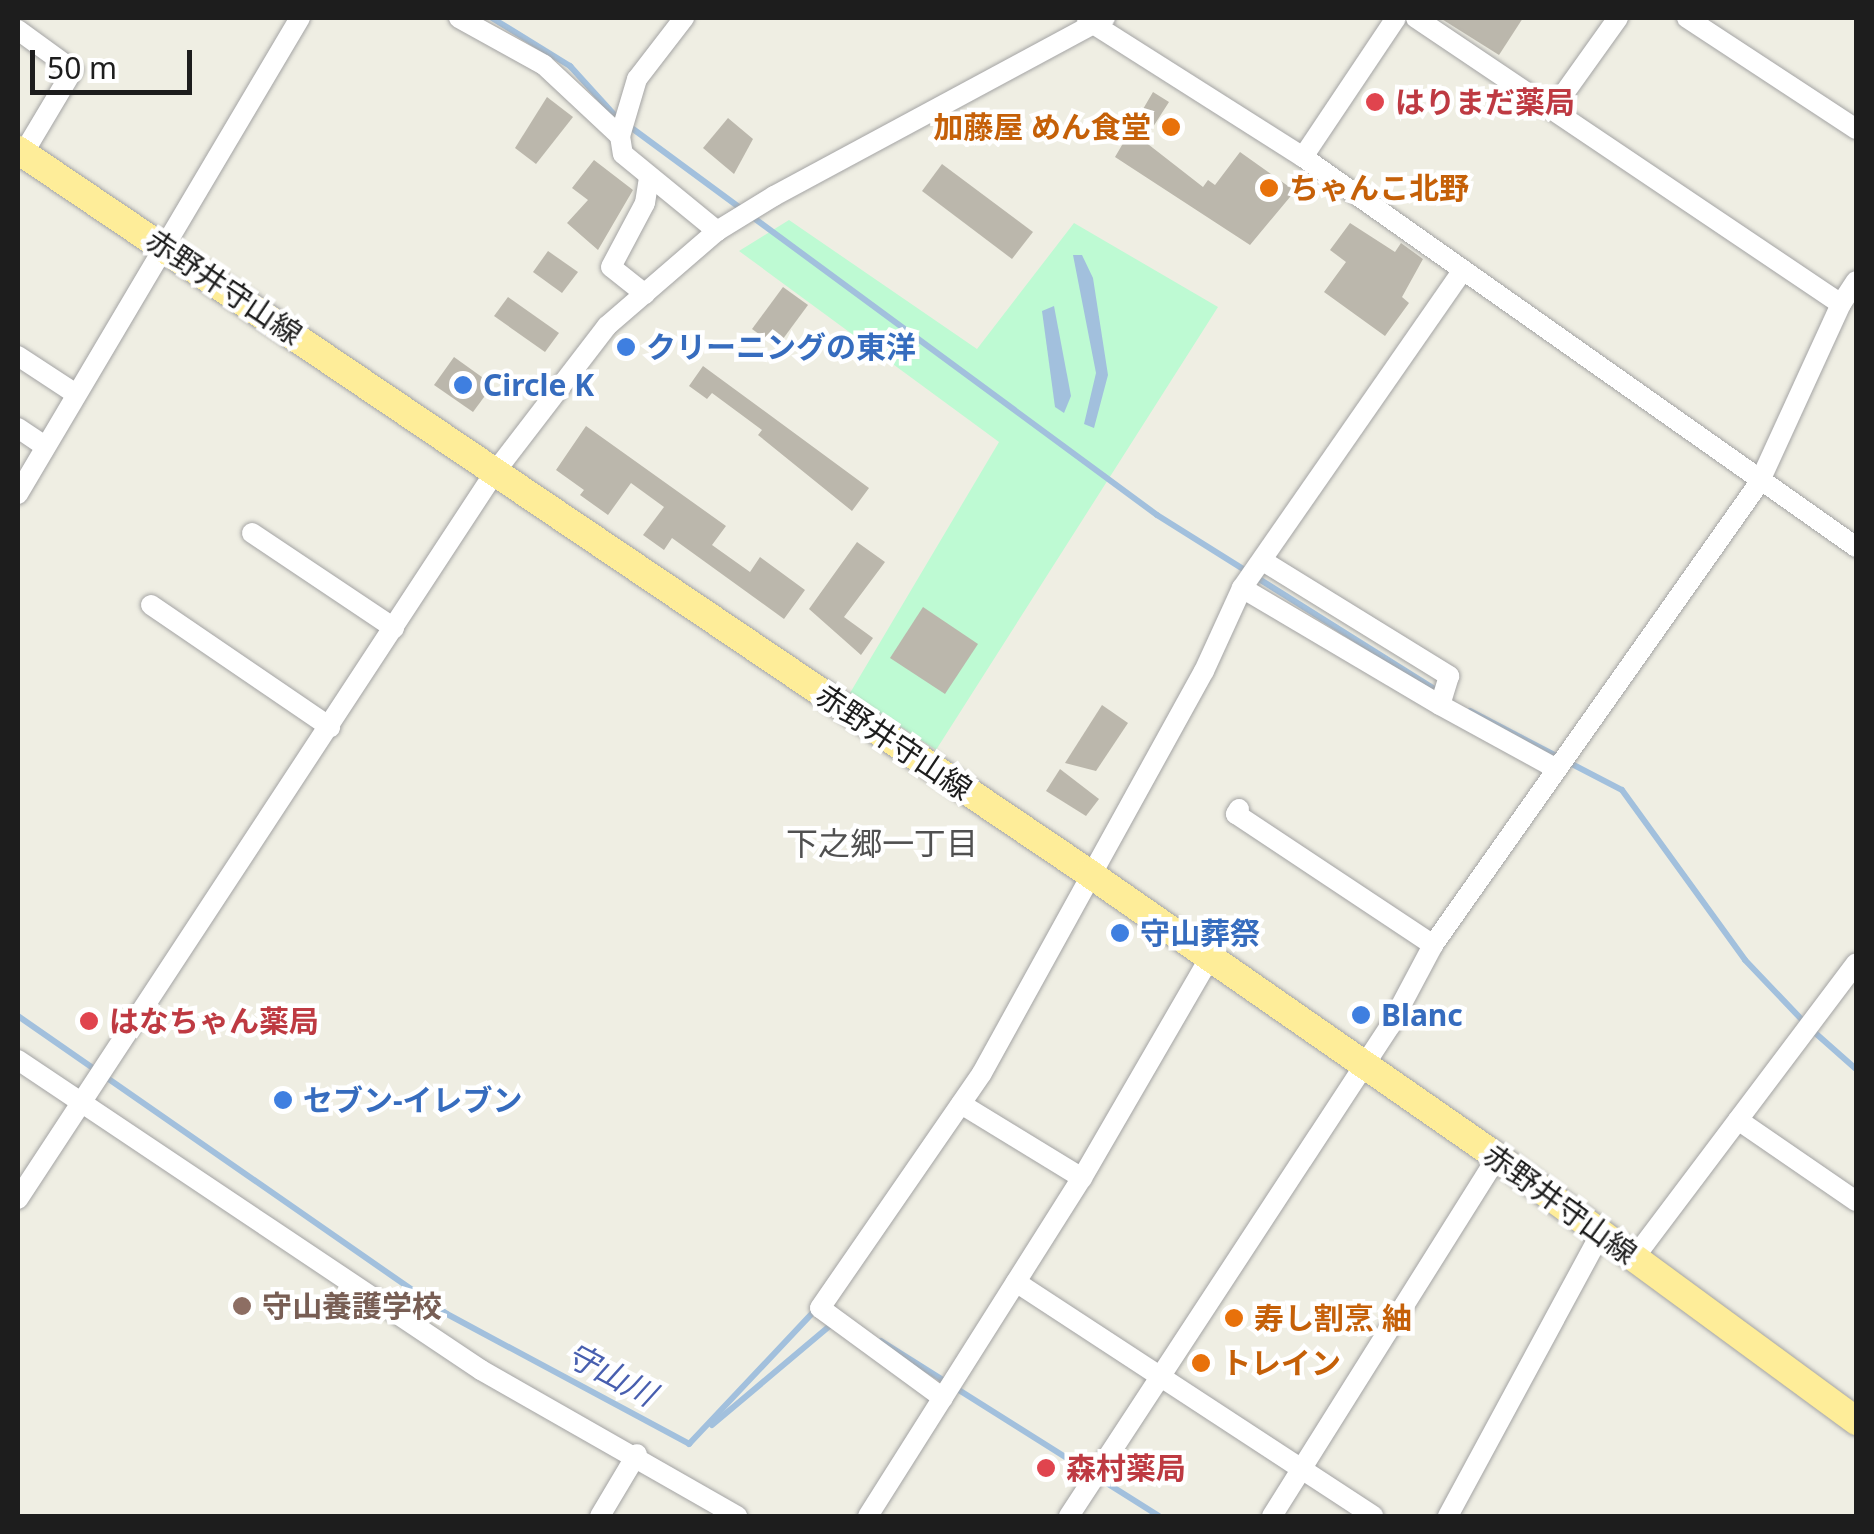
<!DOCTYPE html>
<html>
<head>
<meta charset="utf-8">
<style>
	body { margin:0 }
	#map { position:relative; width:1874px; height:1534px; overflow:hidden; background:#efeee3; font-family:"Noto Sans","Noto Sans JP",sans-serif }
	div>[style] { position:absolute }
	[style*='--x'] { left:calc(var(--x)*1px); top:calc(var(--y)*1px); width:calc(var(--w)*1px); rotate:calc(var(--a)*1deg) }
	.park>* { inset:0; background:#befad3 }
	.water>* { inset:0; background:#a2c0dd }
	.stream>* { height:6px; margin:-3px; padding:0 3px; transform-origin:3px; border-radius:3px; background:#a2c0dd }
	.building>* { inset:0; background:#bbb7ac }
	.roads { filter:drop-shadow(0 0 2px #a4a4a4) drop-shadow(0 0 2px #a4a4a4) }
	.minor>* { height:20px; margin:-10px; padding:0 10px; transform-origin:10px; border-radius:10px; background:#fff }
	.major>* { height:28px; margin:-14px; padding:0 14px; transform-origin:14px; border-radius:14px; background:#feed99 }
	.dots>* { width:28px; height:28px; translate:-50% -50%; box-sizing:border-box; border:5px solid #fff; border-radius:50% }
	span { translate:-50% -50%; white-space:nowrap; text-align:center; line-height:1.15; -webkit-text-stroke:9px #fff; paint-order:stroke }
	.health-label { font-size:30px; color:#be3a42; font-weight:700 }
	.left { translate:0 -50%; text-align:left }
	.food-label { font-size:30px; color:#c56008; font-weight:700 }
	.right { translate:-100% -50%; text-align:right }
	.street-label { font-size:30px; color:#1d1d1d }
	.shop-label { font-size:30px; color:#366cbe; font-weight:700 }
	.education-label { font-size:30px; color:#785e54; font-weight:700 }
	.neighbourhood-label { font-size:32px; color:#505050 }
	.water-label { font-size:32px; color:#485faf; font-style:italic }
	.frame { position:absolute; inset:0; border:20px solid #1d1d1d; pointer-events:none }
	.scale { position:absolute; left:30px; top:50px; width:162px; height:45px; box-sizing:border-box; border:5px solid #1d1d1d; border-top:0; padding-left:12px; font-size:30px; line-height:35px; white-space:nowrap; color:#1d1d1d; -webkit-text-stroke:8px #fff; paint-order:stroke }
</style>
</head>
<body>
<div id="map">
	<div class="park">
		<i style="clip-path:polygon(789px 220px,977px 349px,1074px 223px,1218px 307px,936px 750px,850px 693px,999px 442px,739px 251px)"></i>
	</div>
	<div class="water">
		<i style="clip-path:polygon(1073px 255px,1082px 255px,1093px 278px,1108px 375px,1094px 428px,1084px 424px,1096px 373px)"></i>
		<i style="clip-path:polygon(1054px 306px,1071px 396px,1064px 413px,1055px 407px,1042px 311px)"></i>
	</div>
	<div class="stream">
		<i style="--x:492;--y:18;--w:92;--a:31.6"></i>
		<i style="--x:570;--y:66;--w:72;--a:47.8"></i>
		<i style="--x:629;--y:126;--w:656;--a:36.38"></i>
		<i style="--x:1157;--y:515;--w:337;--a:32.1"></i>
		<i style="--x:1470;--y:711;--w:171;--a:27.5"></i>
		<i style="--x:1622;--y:790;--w:210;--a:54.1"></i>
		<i style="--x:1745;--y:960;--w:86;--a:46.4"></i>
		<i style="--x:18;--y:1016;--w:522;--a:34.79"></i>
		<i style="--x:447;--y:1314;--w:275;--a:28.2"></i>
		<i style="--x:689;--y:1444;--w:187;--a:-46.7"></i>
		<i style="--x:1813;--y:1031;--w:57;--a:41.5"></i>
		<i style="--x:881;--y:1341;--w:328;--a:32.2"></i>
		<i style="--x:712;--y:1425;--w:158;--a:-40.1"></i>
	</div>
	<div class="building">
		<i style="clip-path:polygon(1440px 18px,1523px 18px,1499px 55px)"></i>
		<i style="clip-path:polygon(1153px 92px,1169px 102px,1144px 141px,1203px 187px,1208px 180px,1215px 185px,1240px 152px,1295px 191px,1250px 245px,1115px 157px)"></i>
		<i style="clip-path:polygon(547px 97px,573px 117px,536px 164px,515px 148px)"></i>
		<i style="clip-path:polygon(728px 118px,753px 139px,734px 174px,703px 148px)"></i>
		<i style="clip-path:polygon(594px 160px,633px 190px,598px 250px,567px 223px,588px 200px,572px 188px)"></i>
		<i style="clip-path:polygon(942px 164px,1033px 232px,1012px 259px,922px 191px)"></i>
		<i style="clip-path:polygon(1350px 223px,1395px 252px,1401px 243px,1423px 259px,1402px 297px,1409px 303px,1385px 336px,1324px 292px,1346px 262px,1330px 250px)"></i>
		<i style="clip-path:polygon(548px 251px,578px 272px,562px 293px,533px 272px)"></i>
		<i style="clip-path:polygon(783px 287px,808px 305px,777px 347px,752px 329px)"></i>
		<i style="clip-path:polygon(508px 297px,559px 333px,545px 352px,494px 316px)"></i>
		<i style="clip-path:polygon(454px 357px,493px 385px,473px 412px,434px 385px)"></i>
		<i style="clip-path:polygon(703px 366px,869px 488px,852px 511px,758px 435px,762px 430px,712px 393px,707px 399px,689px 386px)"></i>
		<i style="clip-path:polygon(586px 426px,726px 526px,712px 545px,750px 572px,760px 557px,805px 590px,784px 619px,672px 538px,664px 550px,643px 535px,664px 507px,631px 483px,608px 515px,580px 495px,584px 490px,556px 470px)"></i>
		<i style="clip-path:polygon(857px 542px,885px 562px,844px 617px,873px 638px,861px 655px,809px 609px)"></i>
		<i style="clip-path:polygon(923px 607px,978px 644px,945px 694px,890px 658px)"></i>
		<i style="clip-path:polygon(1102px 705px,1128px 723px,1096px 771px,1065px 763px)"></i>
		<i style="clip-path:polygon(1060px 769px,1099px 799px,1086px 816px,1046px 791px)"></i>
	</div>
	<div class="roads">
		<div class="minor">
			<i style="--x:459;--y:18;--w:97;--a:28.9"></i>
			<i style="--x:544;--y:65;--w:104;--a:43.1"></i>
			<i style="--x:684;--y:18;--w:77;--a:127.6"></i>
			<i style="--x:637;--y:79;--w:59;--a:106.6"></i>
			<i style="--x:620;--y:136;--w:18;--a:81"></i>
			<i style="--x:623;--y:154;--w:122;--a:39.3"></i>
			<i style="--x:1416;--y:18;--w:512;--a:33.94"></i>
			<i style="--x:1841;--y:304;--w:27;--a:-57"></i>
			<i style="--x:1687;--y:18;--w:202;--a:33.3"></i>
			<i style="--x:1087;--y:20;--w:256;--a:32.4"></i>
			<i style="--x:1303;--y:157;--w:677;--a:35.19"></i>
			<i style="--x:18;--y:30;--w:68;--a:36"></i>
			<i style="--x:73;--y:70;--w:98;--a:120.8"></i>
			<i style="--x:1553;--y:109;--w:112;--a:-54.5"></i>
			<i style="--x:1303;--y:157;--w:167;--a:-56.2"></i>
			<i style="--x:645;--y:294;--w:43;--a:-141.5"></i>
			<i style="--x:611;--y:267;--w:72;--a:-62"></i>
			<i style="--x:645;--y:203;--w:24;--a:-81"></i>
			<i style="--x:18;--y:356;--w:69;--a:33.2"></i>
			<i style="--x:18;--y:428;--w:32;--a:34"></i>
			<i style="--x:18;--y:494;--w:553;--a:-59.36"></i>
			<i style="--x:252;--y:533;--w:171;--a:33.8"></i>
			<i style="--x:1263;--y:561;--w:219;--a:31.7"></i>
			<i style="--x:1449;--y:676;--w:30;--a:107"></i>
			<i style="--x:1440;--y:705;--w:131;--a:28.7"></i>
			<i style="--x:1242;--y:588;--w:230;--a:30.6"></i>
			<i style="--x:151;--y:605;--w:217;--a:34.3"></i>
			<i style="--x:1239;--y:809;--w:6;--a:121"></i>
			<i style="--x:1236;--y:814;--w:237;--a:33.6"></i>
			<i style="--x:18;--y:1060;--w:557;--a:33.8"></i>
			<i style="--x:481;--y:1370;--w:295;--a:29.7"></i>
			<i style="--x:961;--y:1104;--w:142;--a:31.4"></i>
			<i style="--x:1738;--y:1120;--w:143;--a:34.5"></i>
			<i style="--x:18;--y:1199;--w:870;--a:-56.73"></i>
			<i style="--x:495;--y:472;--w:184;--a:-52.5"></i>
			<i style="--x:607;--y:326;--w:145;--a:-40.8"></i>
			<i style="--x:717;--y:231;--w:67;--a:-31.6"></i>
			<i style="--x:774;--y:196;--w:376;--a:-28.3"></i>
			<i style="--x:1634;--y:1258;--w:369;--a:-53"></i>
			<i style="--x:1016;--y:1282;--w:427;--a:33.2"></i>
			<i style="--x:943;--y:1398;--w:152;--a:-143.8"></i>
			<i style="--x:820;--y:1308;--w:285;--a:-55.4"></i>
			<i style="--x:982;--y:1073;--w:459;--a:-61.1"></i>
			<i style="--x:1204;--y:671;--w:91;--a:-65.4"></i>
			<i style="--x:1242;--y:588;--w:386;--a:-55.2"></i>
			<i style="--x:600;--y:1516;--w:72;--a:-59.2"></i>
			<i style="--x:868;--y:1516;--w:400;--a:-57.7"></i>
			<i style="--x:1082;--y:1178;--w:255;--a:-59.9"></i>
			<i style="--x:1069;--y:1516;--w:586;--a:-56.77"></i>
			<i style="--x:1390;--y:1026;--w:92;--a:-62"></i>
			<i style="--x:1433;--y:945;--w:565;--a:-54.79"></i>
			<i style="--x:1759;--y:483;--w:197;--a:-65.4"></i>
			<i style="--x:1272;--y:1516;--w:424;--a:-57.9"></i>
			<i style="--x:1448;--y:1516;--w:322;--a:-61.6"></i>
		</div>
		<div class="major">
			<i style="--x:18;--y:150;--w:1294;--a:34.03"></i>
			<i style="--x:1090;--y:874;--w:496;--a:34.8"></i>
			<i style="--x:1497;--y:1157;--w:446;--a:36.3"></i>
		</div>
	</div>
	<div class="dots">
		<i style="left:1375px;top:102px;background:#e0444e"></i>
		<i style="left:1171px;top:127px;background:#e8710a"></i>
		<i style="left:1269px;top:188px;background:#e8710a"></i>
		<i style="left:626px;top:347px;background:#3f7fe0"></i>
		<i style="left:463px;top:385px;background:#3f7fe0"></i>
		<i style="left:1120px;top:933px;background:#3f7fe0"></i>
		<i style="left:1361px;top:1015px;background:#3f7fe0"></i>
		<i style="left:89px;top:1021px;background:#e0444e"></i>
		<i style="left:283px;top:1100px;background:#3f7fe0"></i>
		<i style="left:242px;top:1306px;background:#8d6e63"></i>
		<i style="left:1234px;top:1318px;background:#e8710a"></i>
		<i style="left:1201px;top:1363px;background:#e8710a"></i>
		<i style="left:1046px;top:1468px;background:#e0444e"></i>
	</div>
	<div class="health-label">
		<span class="left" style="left:1395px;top:102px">はりまだ薬局</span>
		<span class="left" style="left:109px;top:1021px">はなちゃん薬局</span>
		<span class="left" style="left:1066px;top:1468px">森村薬局</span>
	</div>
	<div class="food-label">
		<span class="right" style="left:1151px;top:127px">加藤屋 めん食堂</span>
		<span class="left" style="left:1289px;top:188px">ちゃんこ北野</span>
		<span class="left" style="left:1254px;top:1318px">寿し割烹 紬</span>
		<span class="left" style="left:1221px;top:1363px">トレイン</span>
	</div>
	<div class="street-label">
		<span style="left:224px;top:287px;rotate:34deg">赤野井守山線</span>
		<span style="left:894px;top:742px;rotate:34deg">赤野井守山線</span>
		<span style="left:1560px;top:1204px;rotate:36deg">赤野井守山線</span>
	</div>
	<div class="shop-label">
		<span class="left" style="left:646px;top:347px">クリーニングの東洋</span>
		<span class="left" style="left:483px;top:385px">Circle K</span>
		<span class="left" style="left:1140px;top:933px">守山葬祭</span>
		<span class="left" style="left:1381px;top:1015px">Blanc</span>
		<span class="left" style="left:303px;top:1100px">セブン-イレブン</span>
	</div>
	<div class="education-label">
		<span class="left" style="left:262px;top:1306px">守山養護学校</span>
	</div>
	<div class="neighbourhood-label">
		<span style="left:882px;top:843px">下之郷一丁目</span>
	</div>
	<div class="water-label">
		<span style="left:611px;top:1374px;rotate:28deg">守山川</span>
	</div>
	<div class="frame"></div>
	<div class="scale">50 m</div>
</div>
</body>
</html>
